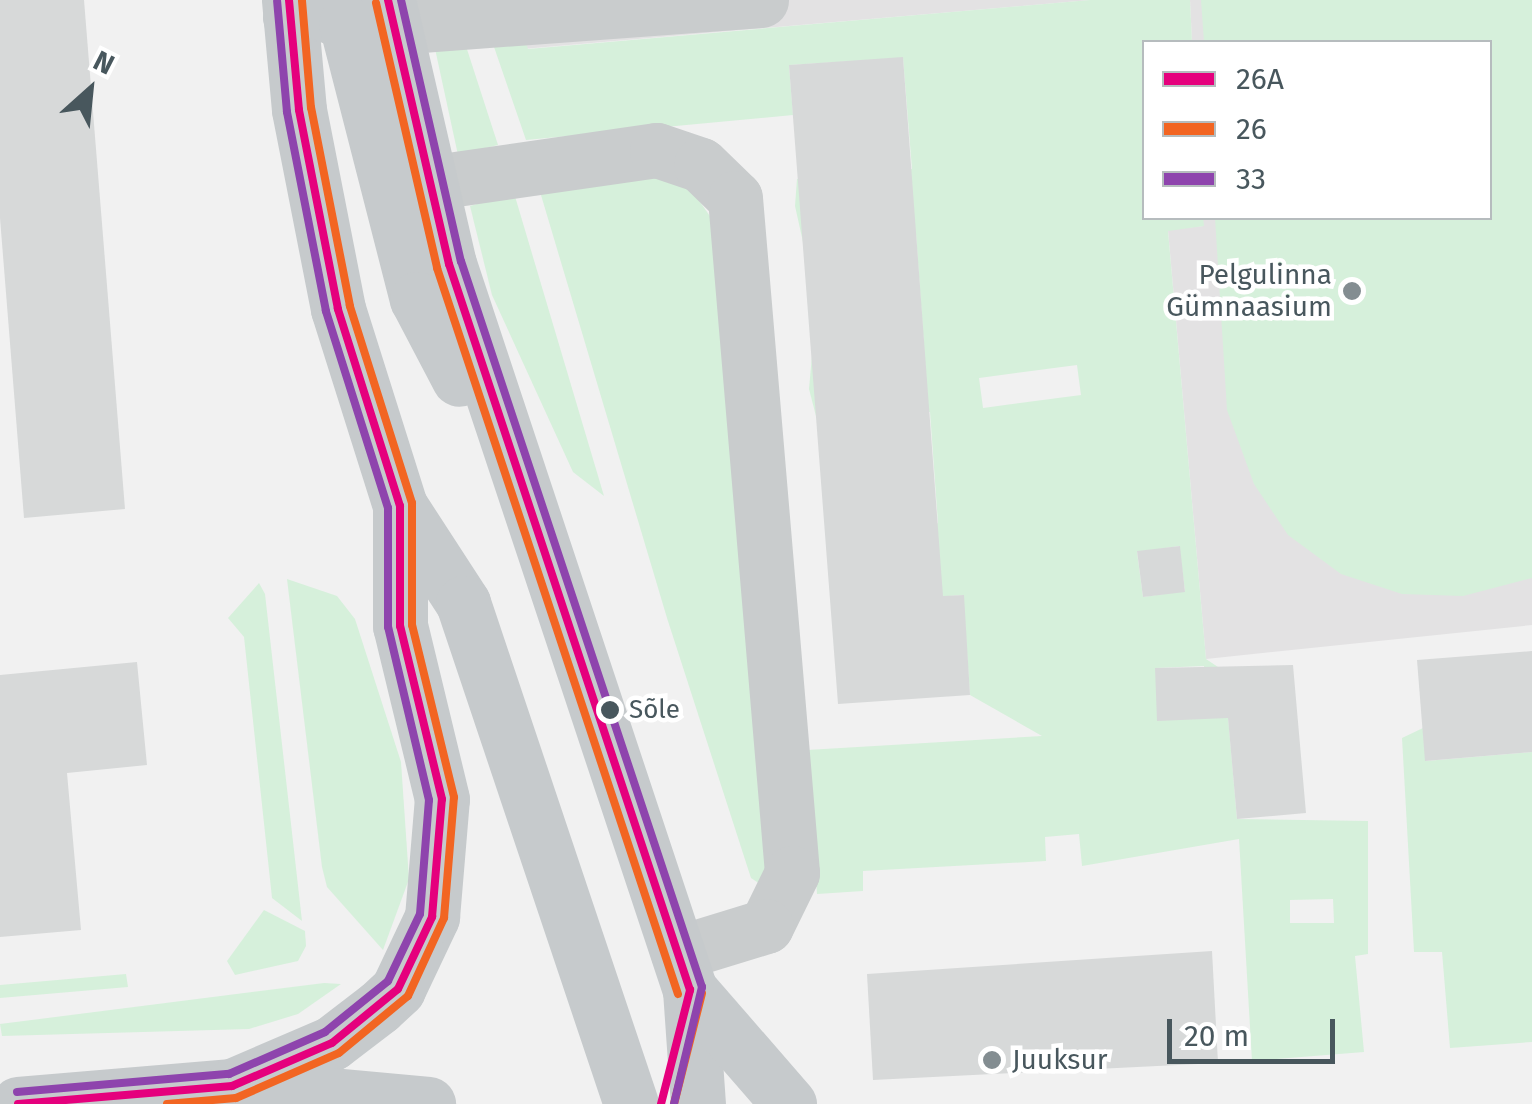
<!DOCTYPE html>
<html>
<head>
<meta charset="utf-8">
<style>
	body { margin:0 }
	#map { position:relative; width:1532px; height:1104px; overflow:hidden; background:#f1f1f1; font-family:"Fira Sans",sans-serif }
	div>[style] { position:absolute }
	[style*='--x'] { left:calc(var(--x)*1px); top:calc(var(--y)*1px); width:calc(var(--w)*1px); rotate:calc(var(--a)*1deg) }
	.education>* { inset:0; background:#e3e2e3 }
	.green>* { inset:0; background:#d6f0db }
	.building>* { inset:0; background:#d7d9d9 }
	.minor>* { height:55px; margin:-27.5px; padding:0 27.5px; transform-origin:27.5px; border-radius:27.5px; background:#c9cccd }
	.major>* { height:55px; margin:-27.5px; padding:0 27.5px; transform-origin:27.5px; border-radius:27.5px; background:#c6cacc }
	.bus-1>* { height:8px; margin:-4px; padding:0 4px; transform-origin:4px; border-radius:4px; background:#e5007d }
	.bus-2>* { height:8px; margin:-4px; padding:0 4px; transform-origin:4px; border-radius:4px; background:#f26522 }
	.bus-3>* { height:8px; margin:-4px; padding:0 4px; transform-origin:4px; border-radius:4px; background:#8e44ad }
	.dots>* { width:28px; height:28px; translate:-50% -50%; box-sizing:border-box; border:5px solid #fff; border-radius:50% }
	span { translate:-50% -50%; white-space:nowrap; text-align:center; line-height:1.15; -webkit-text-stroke:9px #fff; paint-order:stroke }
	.bus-label { font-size:26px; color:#48575d }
	.left { translate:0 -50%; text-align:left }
	.poi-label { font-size:28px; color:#48575d }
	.right { translate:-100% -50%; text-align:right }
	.legend { position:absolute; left:1142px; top:40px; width:350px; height:180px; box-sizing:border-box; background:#fff; border:2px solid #b6bcbe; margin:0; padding:12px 18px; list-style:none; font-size:30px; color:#48575d }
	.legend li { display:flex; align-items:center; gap:20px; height:50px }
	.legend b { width:50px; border:2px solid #b6bcbe }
	.north { position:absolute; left:40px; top:40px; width:100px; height:100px; -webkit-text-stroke:8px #fff; paint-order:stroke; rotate:27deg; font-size:28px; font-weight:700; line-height:40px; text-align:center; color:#48575d }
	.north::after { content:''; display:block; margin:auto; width:35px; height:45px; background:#48575d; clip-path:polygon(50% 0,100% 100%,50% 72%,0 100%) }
	.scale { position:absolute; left:1167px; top:1019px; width:168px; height:45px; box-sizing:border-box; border:5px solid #48575d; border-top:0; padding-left:12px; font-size:30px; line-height:35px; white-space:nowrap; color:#48575d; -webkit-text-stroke:8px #fff; paint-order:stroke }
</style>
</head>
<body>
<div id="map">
	<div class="education">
		<i style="clip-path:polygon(482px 0,1090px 0,498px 51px)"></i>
		<i style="clip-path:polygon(1190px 0,1532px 0,1532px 625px,1206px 659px,1168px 230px,1203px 226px,1203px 218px,1490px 218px,1490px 42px,1192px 42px)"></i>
	</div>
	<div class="green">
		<i style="clip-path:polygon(evenodd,1090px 0,1190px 0,1192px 42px,1144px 42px,1144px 218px,1203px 218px,1204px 226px,1168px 231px,1206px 659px,1224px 671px,1237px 819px,1368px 821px,1368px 954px,1355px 956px,1364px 1052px,1252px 1061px,1239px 839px,1082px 866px,1079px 834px,1045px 837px,1046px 861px,863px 871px,863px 891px,817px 894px,807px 750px,1042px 736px,970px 695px,963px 595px,831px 604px,938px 523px,930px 412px,817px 420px,809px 389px,812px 355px,924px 346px,916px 234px,803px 242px,795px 206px,797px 179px,912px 169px,903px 58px,789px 65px,793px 115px,526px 140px,493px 44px,525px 40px,528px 49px,1090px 0,1077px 365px,1081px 395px,983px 408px,979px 378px,1077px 365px,1090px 0,1179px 546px,1185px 591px,1143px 597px,1137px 552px,1179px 546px,1090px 0,1204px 666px,1206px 718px,1156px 668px,1204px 666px,1090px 0,1333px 899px,1334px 923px,1290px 923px,1290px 900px,1333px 899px)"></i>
		<i style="clip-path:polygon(1201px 0,1532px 0,1532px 578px,1463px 596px,1402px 594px,1341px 574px,1288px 535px,1254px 484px,1227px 410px,1215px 218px,1490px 218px,1490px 42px,1204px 42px)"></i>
		<i style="clip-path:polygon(464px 40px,498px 145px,458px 155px,434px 44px)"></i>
		<i style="clip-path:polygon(665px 176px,691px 189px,721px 232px,770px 873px,763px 886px,751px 878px,667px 618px,538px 185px)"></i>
		<i style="clip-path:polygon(514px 193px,604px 496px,573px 472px,492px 295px,470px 206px)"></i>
		<i style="clip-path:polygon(287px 579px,337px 596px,355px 619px,401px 762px,409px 879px,383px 950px,327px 887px,322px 867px)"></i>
		<i style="clip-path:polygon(259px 583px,265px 594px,302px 921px,272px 898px,244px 637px,228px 618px)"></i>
		<i style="clip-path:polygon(1423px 728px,1426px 761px,1532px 752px,1532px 1042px,1450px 1048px,1442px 952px,1414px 952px,1402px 738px)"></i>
		<i style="clip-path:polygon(264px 910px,305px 931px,306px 946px,298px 961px,235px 975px,227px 961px)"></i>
		<i style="clip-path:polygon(126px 974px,128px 987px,0 998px,0 985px)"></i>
		<i style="clip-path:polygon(324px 983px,341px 984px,298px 1014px,249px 1029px,2px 1036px,0 1024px)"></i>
	</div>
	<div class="building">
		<i style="clip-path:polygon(0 0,84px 0,125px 509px,24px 518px,0 218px)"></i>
		<i style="clip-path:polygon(903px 57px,943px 596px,964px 595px,970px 695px,838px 704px,789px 65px)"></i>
		<i style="clip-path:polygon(1180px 546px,1185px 592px,1143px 597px,1137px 551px)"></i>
		<i style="clip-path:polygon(1532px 651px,1532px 752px,1425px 761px,1417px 660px)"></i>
		<i style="clip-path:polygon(137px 662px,147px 765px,67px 773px,81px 930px,0 937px,0 675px)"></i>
		<i style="clip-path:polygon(1293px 665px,1306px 813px,1237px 819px,1228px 718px,1157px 721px,1155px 668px)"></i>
		<i style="clip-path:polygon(1212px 951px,1218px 1063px,873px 1080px,867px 974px)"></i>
	</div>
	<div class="minor">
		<i style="--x:394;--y:27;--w:368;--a:-4.2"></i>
		<i style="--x:428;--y:183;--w:231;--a:-8.2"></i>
		<i style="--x:657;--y:150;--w:46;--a:18.8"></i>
		<i style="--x:701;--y:165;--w:47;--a:44.1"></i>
		<i style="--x:735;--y:198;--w:677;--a:85.17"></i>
		<i style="--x:792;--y:873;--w:59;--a:116.1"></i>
		<i style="--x:766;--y:926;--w:92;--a:162.9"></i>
	</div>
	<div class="major">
		<i style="--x:289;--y:0;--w:110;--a:84.8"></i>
		<i style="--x:299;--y:110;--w:203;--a:78.9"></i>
		<i style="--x:338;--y:309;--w:207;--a:72.5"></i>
		<i style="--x:400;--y:506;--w:116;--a:57"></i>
		<i style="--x:463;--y:603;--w:528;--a:71.46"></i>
		<i style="--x:388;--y:0;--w:271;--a:77"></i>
		<i style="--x:449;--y:264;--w:765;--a:71.64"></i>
		<i style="--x:690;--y:990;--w:114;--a:86"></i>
		<i style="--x:290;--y:17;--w:31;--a:-9"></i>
		<i style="--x:321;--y:12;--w:27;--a:24"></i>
		<i style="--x:346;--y:23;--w:285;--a:75.6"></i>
		<i style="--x:417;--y:299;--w:90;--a:62.3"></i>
		<i style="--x:690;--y:990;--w:151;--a:49"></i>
		<i style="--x:232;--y:1086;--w:109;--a:-23.3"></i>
		<i style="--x:332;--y:1043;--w:59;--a:-37.5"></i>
		<i style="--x:379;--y:1007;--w:26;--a:-43"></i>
		<i style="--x:398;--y:989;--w:80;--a:-64.7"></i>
		<i style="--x:432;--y:917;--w:118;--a:-85.2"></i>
		<i style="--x:442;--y:799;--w:178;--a:-103.6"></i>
		<i style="--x:400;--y:626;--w:120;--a:-90"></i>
		<i style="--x:18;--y:1104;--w:215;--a:-4.8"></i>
		<i style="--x:232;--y:1086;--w:197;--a:5.2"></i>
	</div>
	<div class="bus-1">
		<i style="--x:388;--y:0;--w:271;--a:77"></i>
		<i style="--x:449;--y:264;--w:765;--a:71.64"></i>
		<i style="--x:18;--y:1104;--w:215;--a:-4.8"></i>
		<i style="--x:232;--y:1086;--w:109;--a:-23.3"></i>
		<i style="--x:332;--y:1043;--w:85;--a:-39.3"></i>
		<i style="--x:398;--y:989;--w:80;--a:-64.7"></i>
		<i style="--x:432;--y:917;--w:118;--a:-85.2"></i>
		<i style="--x:442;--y:799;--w:178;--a:-103.6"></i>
		<i style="--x:400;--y:626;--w:120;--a:-90"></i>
		<i style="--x:400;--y:506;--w:207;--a:-107.5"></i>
		<i style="--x:338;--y:309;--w:203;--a:-101.1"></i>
		<i style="--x:299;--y:110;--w:110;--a:-95.2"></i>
		<i style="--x:661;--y:1104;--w:118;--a:-75.7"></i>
	</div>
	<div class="bus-2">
		<i style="--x:376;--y:3;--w:272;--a:77"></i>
		<i style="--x:437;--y:268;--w:765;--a:71.64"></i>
		<i style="--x:167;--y:1104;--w:69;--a:-5"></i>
		<i style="--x:236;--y:1098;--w:112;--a:-23.6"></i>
		<i style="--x:339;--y:1053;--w:89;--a:-39.6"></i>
		<i style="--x:408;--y:996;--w:86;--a:-65.2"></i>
		<i style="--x:444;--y:918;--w:121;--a:-85.3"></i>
		<i style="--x:454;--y:797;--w:177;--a:-103.7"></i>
		<i style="--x:412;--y:625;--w:122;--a:-90"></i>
		<i style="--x:412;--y:503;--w:207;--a:-107.5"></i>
		<i style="--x:350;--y:306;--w:202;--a:-101.1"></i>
		<i style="--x:311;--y:108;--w:108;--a:-94.8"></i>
		<i style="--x:674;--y:1104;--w:114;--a:-75.8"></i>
	</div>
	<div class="bus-3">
		<i style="--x:401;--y:0;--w:268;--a:77.1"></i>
		<i style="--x:461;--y:261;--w:765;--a:71.64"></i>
		<i style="--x:702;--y:987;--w:120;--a:103.5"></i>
		<i style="--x:17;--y:1092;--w:213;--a:-4.9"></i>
		<i style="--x:229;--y:1074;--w:105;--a:-23.6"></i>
		<i style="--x:325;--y:1032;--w:81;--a:-39"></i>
		<i style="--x:388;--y:981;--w:74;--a:-64.5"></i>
		<i style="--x:420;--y:914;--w:114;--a:-85.5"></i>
		<i style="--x:429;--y:800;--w:178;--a:-103.3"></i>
		<i style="--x:388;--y:627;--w:119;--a:-90"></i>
		<i style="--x:388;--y:508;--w:207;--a:-107.5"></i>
		<i style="--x:326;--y:311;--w:203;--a:-101.1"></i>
		<i style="--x:287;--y:112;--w:111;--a:-95.1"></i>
	</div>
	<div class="dots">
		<i style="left:1352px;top:291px;background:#838d91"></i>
		<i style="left:610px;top:710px;background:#48575d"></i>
		<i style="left:992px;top:1060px;background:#838d91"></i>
	</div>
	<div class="bus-label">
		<span class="left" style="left:629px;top:710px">Sõle</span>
	</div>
	<div class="poi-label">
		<span class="right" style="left:1332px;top:291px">Pelgulinna<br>Gümnaasium</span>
		<span class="left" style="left:1012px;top:1060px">Juuksur</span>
	</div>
	<ul class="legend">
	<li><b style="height:12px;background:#e5007d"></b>26A</li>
	<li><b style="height:12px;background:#f26522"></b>26</li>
	<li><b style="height:12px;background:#8e44ad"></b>33</li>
	</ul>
	<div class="north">N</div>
	<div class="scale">20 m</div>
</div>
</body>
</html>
